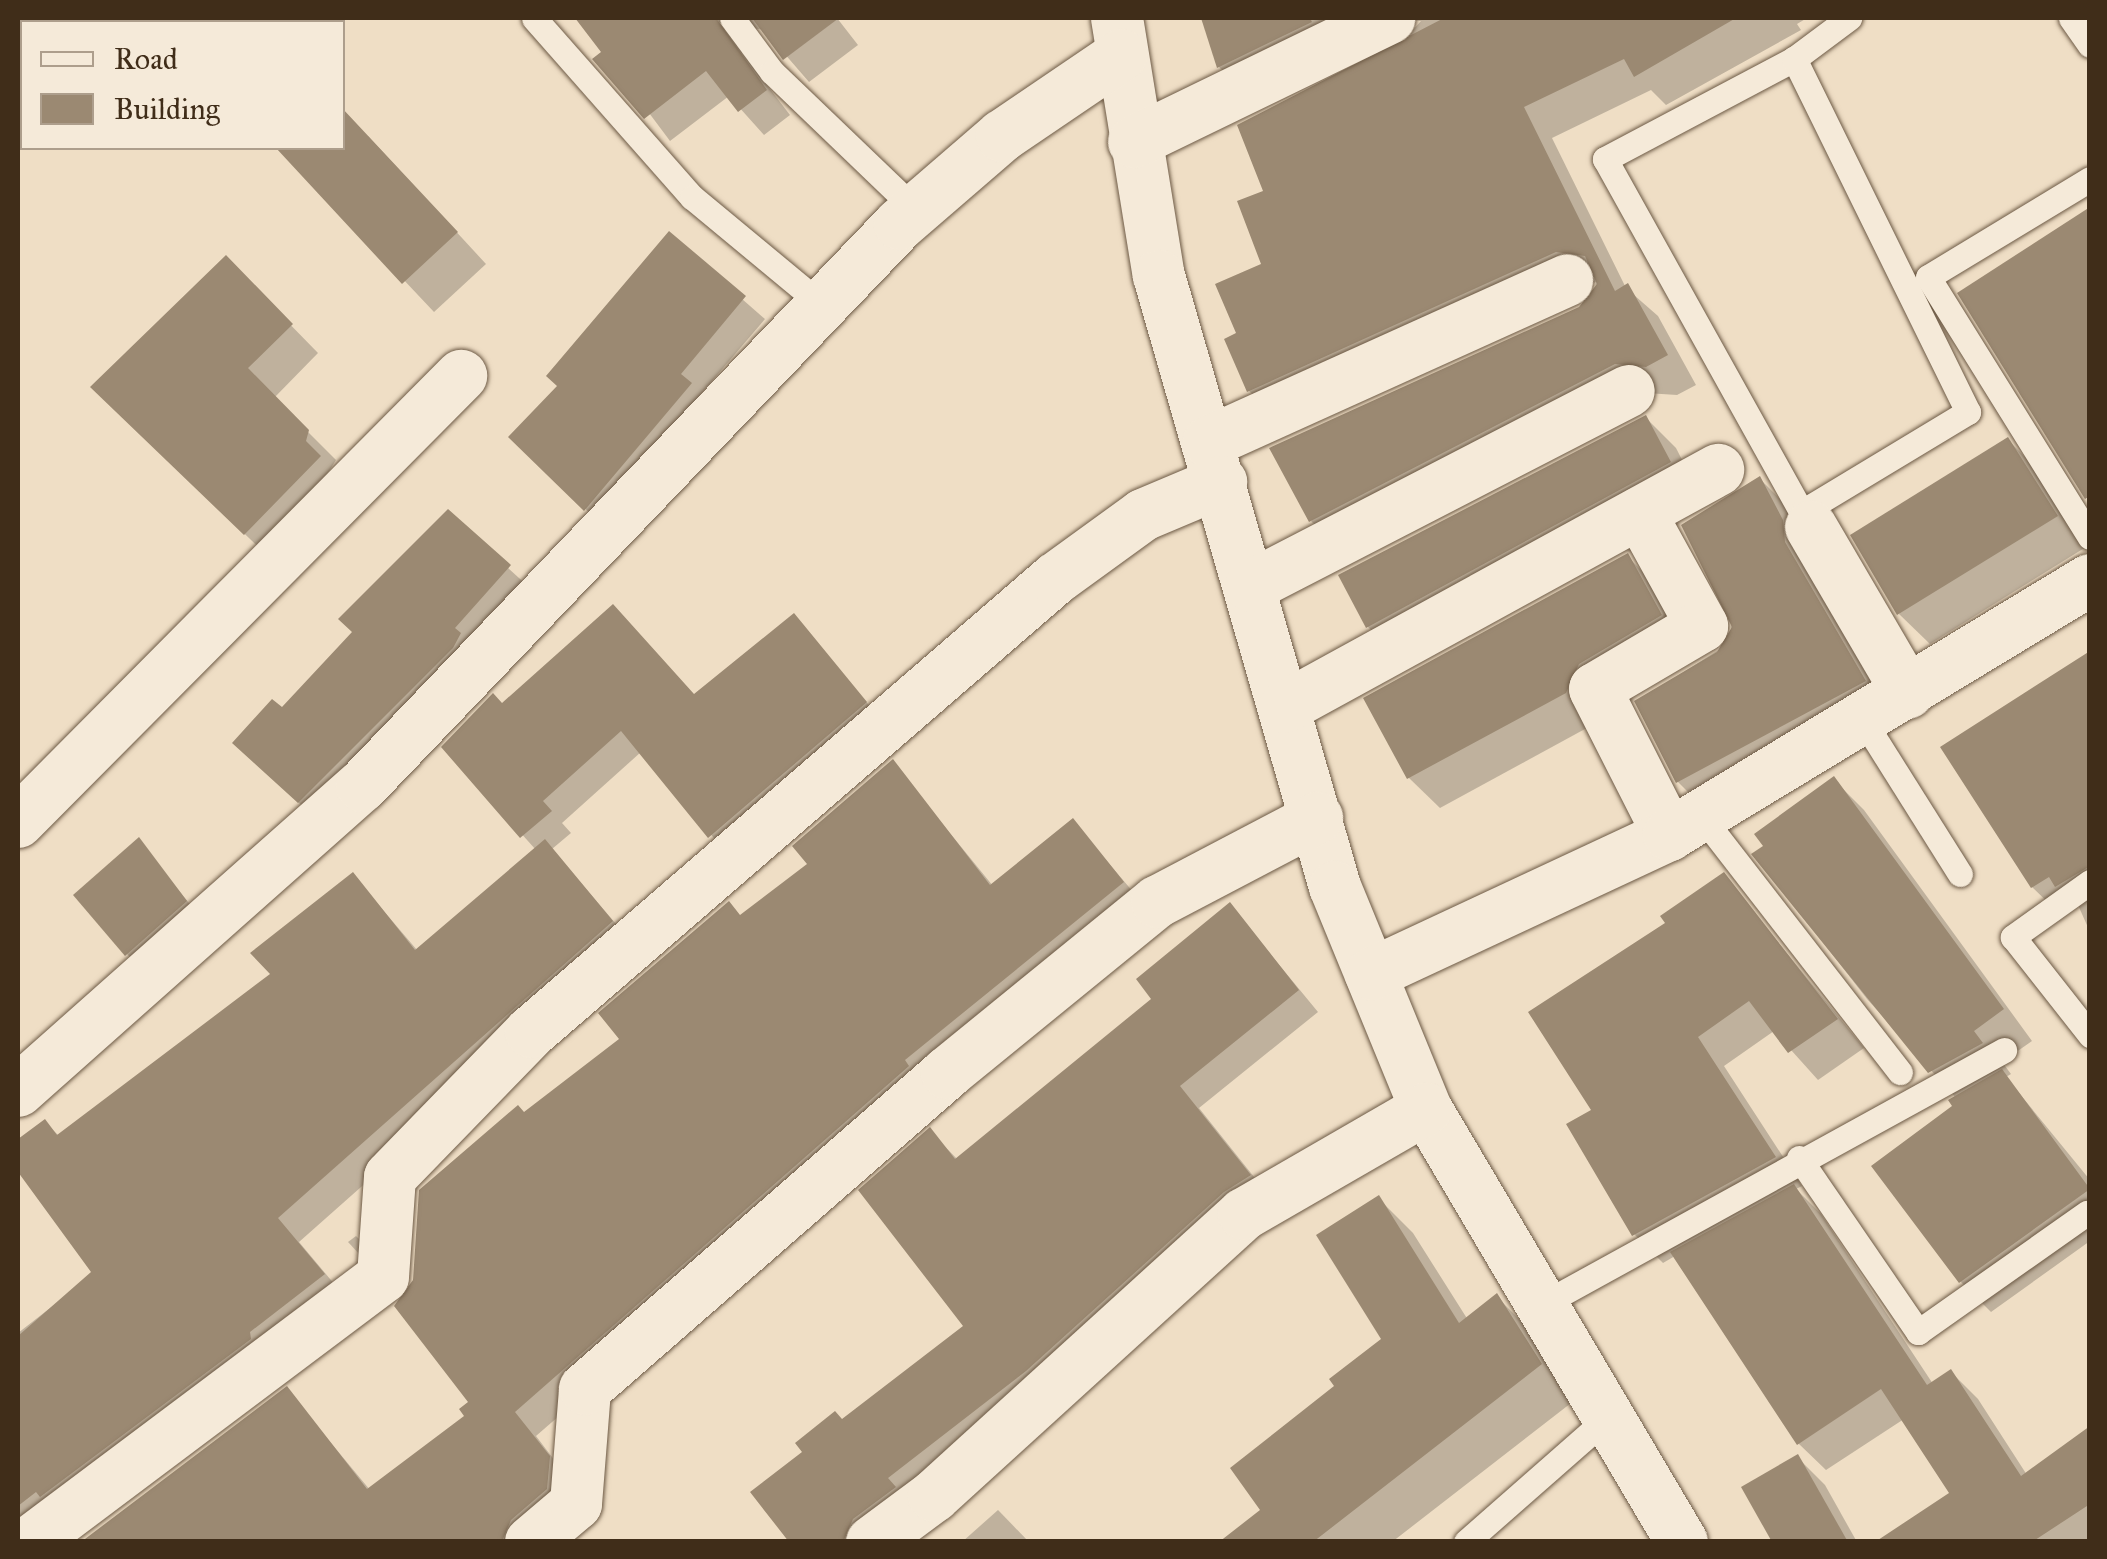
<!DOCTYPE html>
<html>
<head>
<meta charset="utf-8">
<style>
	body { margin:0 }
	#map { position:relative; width:2107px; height:1559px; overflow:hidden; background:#efdec5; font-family:"IM FELL Great Primer",serif }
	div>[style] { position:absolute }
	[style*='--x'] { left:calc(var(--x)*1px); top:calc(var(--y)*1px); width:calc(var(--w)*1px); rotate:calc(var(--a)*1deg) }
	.shadow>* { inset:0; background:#0003 }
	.building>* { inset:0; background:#9b8972 }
	.roads { filter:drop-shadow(0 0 2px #6c5944) drop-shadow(0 0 2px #6c5944) }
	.service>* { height:25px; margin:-12.5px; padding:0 12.5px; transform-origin:12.5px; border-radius:12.5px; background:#f5ead9 }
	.minor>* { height:52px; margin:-26px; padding:0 26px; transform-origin:26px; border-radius:26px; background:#f5ead9 }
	span { translate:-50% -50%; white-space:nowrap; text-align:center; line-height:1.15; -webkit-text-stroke:10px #f5ead9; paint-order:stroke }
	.frame { position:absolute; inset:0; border:20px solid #402d19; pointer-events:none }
	.legend { position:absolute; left:20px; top:20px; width:325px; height:130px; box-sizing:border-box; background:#f5ead9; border:2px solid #ad9e8c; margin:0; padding:12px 18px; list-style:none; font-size:30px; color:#402d19 }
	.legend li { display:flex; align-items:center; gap:20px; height:50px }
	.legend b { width:50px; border:2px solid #ad9e8c }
</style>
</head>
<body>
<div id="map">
	<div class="shadow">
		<i style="clip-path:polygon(578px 18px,837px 18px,858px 45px,809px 82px,764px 30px,747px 27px,742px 53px,790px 115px,764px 135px,729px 96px,670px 141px)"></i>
		<i style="clip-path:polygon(1204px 18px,1807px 18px,1797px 24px,1801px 30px,1666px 105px,1651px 90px,1552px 138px,1626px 288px,1658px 316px,1696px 385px,1677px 395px,1646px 393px,1341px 551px,1311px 521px,1581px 309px,1594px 298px,1596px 282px,1279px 420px,1249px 391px,1240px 334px,1264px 265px,1266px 192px,1421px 21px,1408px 20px,1249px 97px,1219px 67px)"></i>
		<i style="clip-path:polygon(368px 136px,486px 264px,434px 312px,285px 154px,292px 148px,342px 148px)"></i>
		<i style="clip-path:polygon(669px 235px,765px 319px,700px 395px,606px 529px,511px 436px,560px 387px)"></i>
		<i style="clip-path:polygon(226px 259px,318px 353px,274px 398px,336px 460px,273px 561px,121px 415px)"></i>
		<i style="clip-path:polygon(1646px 418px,1676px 448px,1699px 493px,1399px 657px,1368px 627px,1341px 576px)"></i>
		<i style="clip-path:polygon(2008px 440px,2038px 470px,2086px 547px,1930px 644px,1899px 614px)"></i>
		<i style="clip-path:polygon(1760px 479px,1788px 507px,1892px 709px,1706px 810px,1678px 782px,1638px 701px,1731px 642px,1731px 611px)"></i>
		<i style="clip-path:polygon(448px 513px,530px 588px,320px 822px,256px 764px,282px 711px,354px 632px)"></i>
		<i style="clip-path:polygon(1628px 557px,1658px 587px,1690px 646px,1596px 723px,1440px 808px,1409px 778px,1367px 699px)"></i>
		<i style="clip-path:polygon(793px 616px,885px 724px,730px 857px,641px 752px,562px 823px,571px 833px,552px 849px,634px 945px,299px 1242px,346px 1298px,18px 1542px,18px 1333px,95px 1273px,18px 1168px,18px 1142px,45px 1122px,60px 1137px,273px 974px,353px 875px,417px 950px,536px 850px,444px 747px,503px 706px,695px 696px)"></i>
		<i style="clip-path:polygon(2090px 654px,2090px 932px,2078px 905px,2062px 916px,2032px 887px)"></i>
		<i style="clip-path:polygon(892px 762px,993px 886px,1073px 821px,1145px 906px,536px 1436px,571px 1482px,535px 1542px,85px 1542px,287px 1390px,370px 1490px,468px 1416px,525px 1115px,622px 1040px,742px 917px,810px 864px)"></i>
		<i style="clip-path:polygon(1833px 779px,1864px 810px,2032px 1041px,2002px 1062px,2011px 1074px,2006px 1077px,2090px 1180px,2090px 1241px,1991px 1312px,1961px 1282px,1956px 1098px,1867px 999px,1755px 855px)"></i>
		<i style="clip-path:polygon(139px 841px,205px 923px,147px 975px,127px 954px)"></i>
		<i style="clip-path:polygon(1724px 876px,1864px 1048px,1818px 1080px,1774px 1031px,1724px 1066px,1802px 1186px,1796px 1189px,1821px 1214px,1933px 1384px,1951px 1372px,1978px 1399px,2027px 1475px,2090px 1429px,2090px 1542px,1880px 1542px,1952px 1493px,1904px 1419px,1826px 1470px,1799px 1444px,1675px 1256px,1663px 1263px,1634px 1234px,1594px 1110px,1668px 924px)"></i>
		<i style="clip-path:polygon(1230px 905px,1318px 1012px,1199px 1108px,1270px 1197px,872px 1542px,792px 1542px,842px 1422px,966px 1326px,930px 1131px,958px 1160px,1155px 999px)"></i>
		<i style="clip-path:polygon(1379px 1199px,1413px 1233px,1468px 1320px,1497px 1297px,1531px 1331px,1575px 1400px,1392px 1542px,1223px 1542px,1264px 1510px,1338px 1387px,1384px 1340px)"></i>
		<i style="clip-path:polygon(356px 1236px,376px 1256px,375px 1271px,348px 1242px)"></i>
		<i style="clip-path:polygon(1798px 1458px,1825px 1485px,1857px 1542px,1775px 1542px)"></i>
		<i style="clip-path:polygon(998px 1510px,1029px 1542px,962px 1542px)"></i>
	</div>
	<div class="building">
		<i style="clip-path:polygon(575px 18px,716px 18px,767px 90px,738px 112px,706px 71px,644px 119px,592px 59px,601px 52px)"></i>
		<i style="clip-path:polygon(752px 18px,839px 18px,783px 60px)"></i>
		<i style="clip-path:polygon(1201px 18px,1310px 18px,1312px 22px,1217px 68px)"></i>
		<i style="clip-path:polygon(1444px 18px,1736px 18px,1634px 77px,1624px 59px,1524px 107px,1615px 291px,1628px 283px,1668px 355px,1646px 367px,1615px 364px,1309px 522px,1269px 448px,1579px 307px,1597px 284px,1585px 256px,1556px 252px,1247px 392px,1224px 339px,1236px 333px,1215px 284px,1261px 264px,1237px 201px,1263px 191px,1237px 125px)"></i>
		<i style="clip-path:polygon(342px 108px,458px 232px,402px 284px,276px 148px,342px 148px)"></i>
		<i style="clip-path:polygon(2090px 207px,2090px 496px,2085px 499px,1957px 293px)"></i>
		<i style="clip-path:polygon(669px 231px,746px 296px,681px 374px,692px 383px,584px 511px,508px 437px,557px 386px,546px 376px)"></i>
		<i style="clip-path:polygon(226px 255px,293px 324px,248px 368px,309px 430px,306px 441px,321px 456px,244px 535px,90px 387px)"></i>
		<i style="clip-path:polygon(1646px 415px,1671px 462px,1366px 628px,1338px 575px)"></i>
		<i style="clip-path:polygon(2008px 437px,2058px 516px,1897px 615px,1850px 535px)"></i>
		<i style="clip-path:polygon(1760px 476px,1783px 520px,1785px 542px,1866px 681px,1676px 783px,1634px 701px,1717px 652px,1732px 627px,1681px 525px)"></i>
		<i style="clip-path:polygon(448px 509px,511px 565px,455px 628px,461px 633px,453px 648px,298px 803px,232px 743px,272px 699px,282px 707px,352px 632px,338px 619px)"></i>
		<i style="clip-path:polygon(1628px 553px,1662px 615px,1579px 664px,1566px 693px,1407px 779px,1363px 698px)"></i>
		<i style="clip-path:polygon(613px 604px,694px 694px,794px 613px,867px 702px,708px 838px,621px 731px,543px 801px,552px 811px,520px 838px,441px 747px,493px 693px,502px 703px)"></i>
		<i style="clip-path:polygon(2090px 651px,2090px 866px,2055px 887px,2049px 877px,2031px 888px,1940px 747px)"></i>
		<i style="clip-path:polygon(893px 759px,990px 885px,1073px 818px,1124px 882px,905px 1060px,909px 1066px,515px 1412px,550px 1456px,547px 1489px,511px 1520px,502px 1541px,81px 1542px,287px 1386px,367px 1489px,464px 1416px,459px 1409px,468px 1402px,394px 1306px,413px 1280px,419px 1190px,518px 1105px,524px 1112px,619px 1039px,598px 1013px,729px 901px,740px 915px,807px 864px,792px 846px)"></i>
		<i style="clip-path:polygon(1834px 776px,2004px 1009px,1974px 1031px,1983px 1043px,1928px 1073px,1751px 854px,1763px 846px,1754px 834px)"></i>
		<i style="clip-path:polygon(139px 837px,187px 901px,125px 956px,73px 895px)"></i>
		<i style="clip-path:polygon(545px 839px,613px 921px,278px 1218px,325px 1274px,250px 1332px,251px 1339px,40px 1497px,36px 1492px,18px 1506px,18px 1336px,91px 1272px,18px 1172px,18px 1139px,45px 1119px,57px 1135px,270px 974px,250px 953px,353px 872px,415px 950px)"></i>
		<i style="clip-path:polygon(1724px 872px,1838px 1019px,1788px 1053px,1749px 1001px,1698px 1037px,1776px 1157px,1632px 1236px,1566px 1124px,1591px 1110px,1528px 1012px,1665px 923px,1660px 916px)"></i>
		<i style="clip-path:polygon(1230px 902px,1299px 990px,1180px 1086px,1251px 1175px,1224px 1192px,1026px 1371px,888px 1478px,896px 1487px,853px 1519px,843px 1542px,789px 1542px,750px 1492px,802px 1452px,795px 1443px,835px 1411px,842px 1419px,963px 1326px,858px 1190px,930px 1127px,955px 1159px,1151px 999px,1136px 979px)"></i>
		<i style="clip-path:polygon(2002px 1069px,2090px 1189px,1959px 1283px,1871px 1166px,1952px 1106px,1948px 1100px)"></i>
		<i style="clip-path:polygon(1794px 1184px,1927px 1385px,1951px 1369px,2021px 1476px,2090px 1426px,2090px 1504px,2032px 1542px,1875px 1542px,1949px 1493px,1881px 1389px,1797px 1445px,1670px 1252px)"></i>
		<i style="clip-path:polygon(1379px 1195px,1459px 1323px,1497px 1293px,1542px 1364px,1313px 1542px,1219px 1542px,1260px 1510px,1230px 1468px,1334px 1386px,1329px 1379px,1381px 1339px,1316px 1235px)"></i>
		<i style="clip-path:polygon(1798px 1454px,1848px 1542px,1772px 1542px,1741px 1487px)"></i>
	</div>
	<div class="roads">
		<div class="service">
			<i style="--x:534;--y:18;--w:239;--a:48.6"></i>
			<i style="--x:692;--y:197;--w:169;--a:39.7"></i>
			<i style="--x:732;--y:18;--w:67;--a:53.5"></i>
			<i style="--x:772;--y:72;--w:199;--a:43.8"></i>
			<i style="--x:2071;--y:18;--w:33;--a:55"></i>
			<i style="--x:1794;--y:59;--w:214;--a:152.1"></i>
			<i style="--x:1605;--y:159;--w:417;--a:60.9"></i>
			<i style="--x:2090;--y:179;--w:189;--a:148.8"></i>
			<i style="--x:1928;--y:277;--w:306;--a:58.1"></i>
			<i style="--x:1802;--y:512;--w:194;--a:-31.1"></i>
			<i style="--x:1968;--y:412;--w:394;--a:-116.2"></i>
			<i style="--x:1794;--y:59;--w:69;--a:-36.7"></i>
			<i style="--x:1863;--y:720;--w:182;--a:57.8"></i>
			<i style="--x:1702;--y:817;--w:323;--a:52.2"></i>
			<i style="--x:2090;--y:882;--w:95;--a:144.5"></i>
			<i style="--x:2013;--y:937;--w:125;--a:51.8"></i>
			<i style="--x:1799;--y:1158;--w:211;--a:55.6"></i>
			<i style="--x:1918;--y:1332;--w:207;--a:-35.2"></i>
			<i style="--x:1539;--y:1306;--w:531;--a:-28.83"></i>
			<i style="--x:1466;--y:1542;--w:186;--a:-41.3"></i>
		</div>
		<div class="minor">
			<i style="--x:1117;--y:18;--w:261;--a:80.8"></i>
			<i style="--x:1159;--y:276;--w:636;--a:73.93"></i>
			<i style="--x:1335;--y:887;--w:240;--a:67.7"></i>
			<i style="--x:1426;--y:1109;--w:503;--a:59.41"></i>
			<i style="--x:1134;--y:142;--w:284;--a:-25.9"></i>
			<i style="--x:1209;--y:442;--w:393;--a:-24.3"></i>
			<i style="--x:1640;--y:513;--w:129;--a:61.2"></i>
			<i style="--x:1702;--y:626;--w:124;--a:149.5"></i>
			<i style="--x:1595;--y:689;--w:164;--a:63.1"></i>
			<i style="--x:1811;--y:527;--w:192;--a:59.7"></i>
			<i style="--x:1251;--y:586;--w:425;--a:-27.3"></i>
			<i style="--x:1285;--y:707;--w:494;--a:-28.7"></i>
			<i style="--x:18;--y:822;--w:629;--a:-45.19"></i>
			<i style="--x:1371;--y:974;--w:329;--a:-25"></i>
			<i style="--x:1669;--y:835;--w:492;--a:-31.2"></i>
			<i style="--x:18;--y:1091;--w:460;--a:-41.6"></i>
			<i style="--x:362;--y:786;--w:778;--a:-46.25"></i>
			<i style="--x:900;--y:224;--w:135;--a:-40.8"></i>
			<i style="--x:1002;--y:136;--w:144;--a:-34.2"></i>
			<i style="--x:30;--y:1542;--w:441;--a:-36.9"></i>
			<i style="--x:383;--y:1277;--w:100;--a:-86"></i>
			<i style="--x:390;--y:1177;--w:202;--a:-45.8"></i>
			<i style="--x:531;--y:1032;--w:693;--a:-40.84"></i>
			<i style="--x:1055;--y:579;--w:109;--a:-36"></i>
			<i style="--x:1143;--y:515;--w:85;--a:-22.9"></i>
			<i style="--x:531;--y:1542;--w:59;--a:-40.2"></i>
			<i style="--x:576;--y:1504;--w:115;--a:-85.5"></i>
			<i style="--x:585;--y:1389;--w:481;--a:-41.1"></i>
			<i style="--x:947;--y:1073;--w:271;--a:-39.2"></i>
			<i style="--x:1157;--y:902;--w:181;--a:-27.7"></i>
			<i style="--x:872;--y:1542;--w:77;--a:-36.6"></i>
			<i style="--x:934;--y:1496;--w:419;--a:-42.3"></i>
			<i style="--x:1244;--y:1214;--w:210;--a:-30"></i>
		</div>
	</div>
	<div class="frame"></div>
	<ul class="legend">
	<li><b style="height:12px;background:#f5ead9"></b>Road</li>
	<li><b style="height:28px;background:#9b8972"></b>Building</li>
	</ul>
</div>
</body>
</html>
